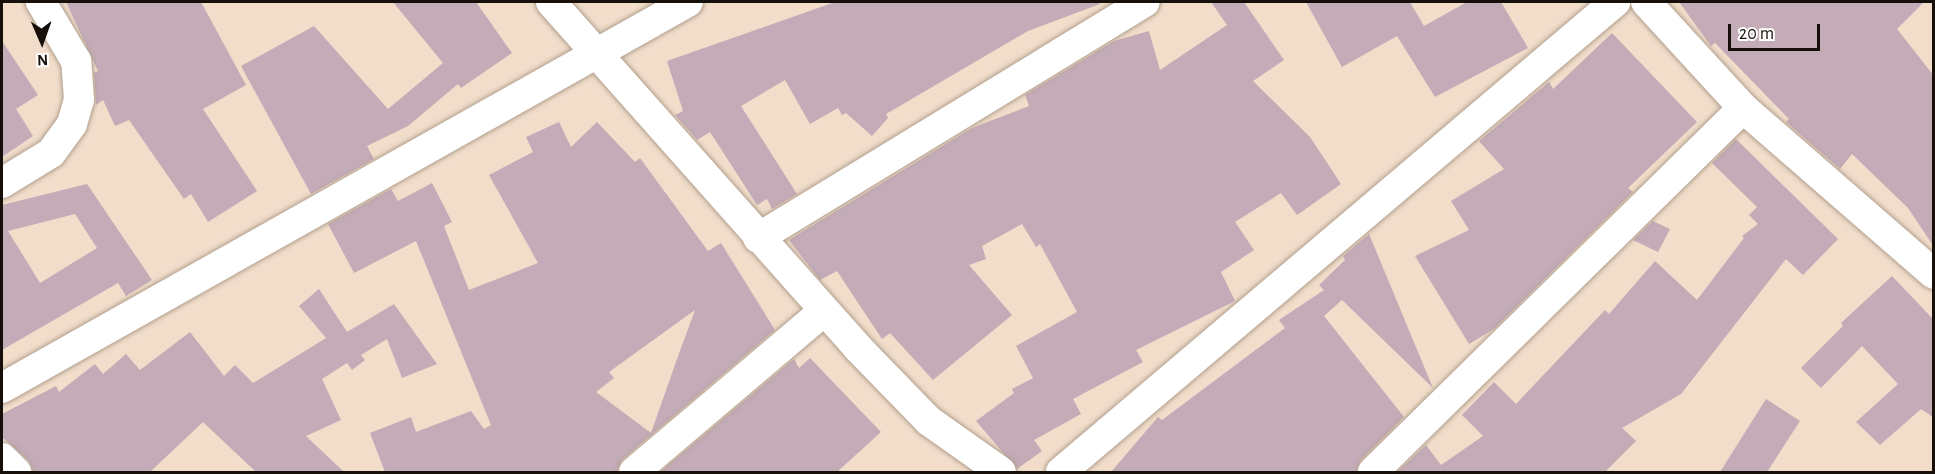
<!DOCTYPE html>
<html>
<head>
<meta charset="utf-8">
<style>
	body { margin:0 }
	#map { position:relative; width:1935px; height:474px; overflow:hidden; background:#f1ddca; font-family:"Alegreya Sans",sans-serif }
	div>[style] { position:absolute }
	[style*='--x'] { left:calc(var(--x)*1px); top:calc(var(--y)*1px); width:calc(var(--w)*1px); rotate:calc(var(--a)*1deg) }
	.building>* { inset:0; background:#c3abb8 }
	.roads { filter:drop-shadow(0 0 2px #b29f8e) drop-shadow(0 0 2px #b29f8e) }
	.minor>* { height:30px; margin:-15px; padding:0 15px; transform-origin:15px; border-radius:15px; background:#fff }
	span { translate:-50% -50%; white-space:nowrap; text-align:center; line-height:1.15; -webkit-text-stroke:6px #fff; paint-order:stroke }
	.frame { position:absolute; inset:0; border:3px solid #17100a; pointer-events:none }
	.north { position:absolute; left:12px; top:12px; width:60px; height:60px; -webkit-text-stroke:4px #fff; paint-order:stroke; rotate:178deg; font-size:16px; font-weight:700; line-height:24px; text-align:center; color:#17100a }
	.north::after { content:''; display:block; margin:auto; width:21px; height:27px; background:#17100a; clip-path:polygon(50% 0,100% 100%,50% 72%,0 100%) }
	.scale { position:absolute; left:1728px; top:24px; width:92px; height:27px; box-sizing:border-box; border:3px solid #17100a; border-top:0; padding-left:8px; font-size:18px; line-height:21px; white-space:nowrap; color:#17100a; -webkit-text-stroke:4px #fff; paint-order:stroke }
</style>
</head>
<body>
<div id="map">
	<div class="building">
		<i style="clip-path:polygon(66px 2px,201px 2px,246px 85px,203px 109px,257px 191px,208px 222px,191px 194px,184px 199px,129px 120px,115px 126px,103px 100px,96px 105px,94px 73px,98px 71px)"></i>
		<i style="clip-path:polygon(393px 2px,476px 2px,512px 53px,461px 88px,458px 84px,408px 126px,367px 146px,374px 159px,311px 194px,241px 66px,314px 26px,388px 109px,443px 63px)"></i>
		<i style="clip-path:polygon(835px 2px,1099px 2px,1100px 4px,1028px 31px,898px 107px,886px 114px,888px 118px,872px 136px,846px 113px,842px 115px,838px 108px,810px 124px,785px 80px,741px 106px,797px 194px,772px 209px,767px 199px,757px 205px,710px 132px,697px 140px,675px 115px,683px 111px,667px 61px)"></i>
		<i style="clip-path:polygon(1211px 2px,1244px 2px,1284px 60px,1253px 81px,1310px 137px,1341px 184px,1297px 215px,1281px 193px,1235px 222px,1254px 250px,1221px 272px,1235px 301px,1136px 350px,1143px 362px,1073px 399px,1081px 414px,1034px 440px,1042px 451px,1017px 469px,976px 421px,1014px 393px,1012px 389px,1033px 378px,1016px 346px,1077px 312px,1040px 244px,1036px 247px,1022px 224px,982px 246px,986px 259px,969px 265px,1012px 315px,933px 380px,890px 333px,882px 339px,837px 271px,820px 280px,789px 240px,972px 128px,1029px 106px,1025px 95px,1114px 41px,1149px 31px,1160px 70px,1227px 25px)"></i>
		<i style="clip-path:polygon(1306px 2px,1410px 2px,1424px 26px,1467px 2px,1501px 2px,1528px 48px,1435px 97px,1397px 36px,1342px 67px)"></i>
		<i style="clip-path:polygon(1679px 2px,1924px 2px,1897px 29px,1934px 76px,1934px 247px,1908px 208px,1852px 154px,1840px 169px,1786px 122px,1789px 119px,1715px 43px,1711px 46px)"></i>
		<i style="clip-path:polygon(1612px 33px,1697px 122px,1628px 188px,1633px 192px,1494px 329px,1469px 344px,1415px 256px,1469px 230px,1451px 201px,1504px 169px,1479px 141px,1549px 82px,1553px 89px)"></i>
		<i style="clip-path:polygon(2px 41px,38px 95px,16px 109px,33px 136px,2px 157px)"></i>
		<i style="clip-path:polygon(evenodd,559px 122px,571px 147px,597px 122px,635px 162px,640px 158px,708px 251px,721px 243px,775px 330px,623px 459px,617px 472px,385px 472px,370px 433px,411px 417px,416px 432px,471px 411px,484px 429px,491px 425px,416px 241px,354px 273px,328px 224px,391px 189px,398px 201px,432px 183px,452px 222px,444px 226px,469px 290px,538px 263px,489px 175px,533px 152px,526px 137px,559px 122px,695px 310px,677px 359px,651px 433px,596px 392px,614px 378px,609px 372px,695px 310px)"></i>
		<i style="clip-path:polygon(1736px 139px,1838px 239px,1803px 275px,1786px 259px,1681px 394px,1622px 428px,1636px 441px,1605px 472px,1397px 472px,1426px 445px,1441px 465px,1483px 436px,1462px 415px,1494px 382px,1516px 404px,1605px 310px,1609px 314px,1655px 261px,1697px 300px,1744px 238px,1742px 236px,1758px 224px,1749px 215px,1757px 207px,1712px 163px)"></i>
		<i style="clip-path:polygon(evenodd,87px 184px,152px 280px,126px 296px,118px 283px,2px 350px,2px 205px,87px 184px,75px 214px,97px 248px,40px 283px,8px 231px,75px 214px)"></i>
		<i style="clip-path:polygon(1653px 221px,1670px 229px,1658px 252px,1633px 240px)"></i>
		<i style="clip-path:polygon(1369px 234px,1433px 388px,1342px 300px,1324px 316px,1404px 417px,1361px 460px,1356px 472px,1111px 472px,1158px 417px,1162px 420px,1285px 328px,1279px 320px,1324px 290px,1319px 285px,1345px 260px,1343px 256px)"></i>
		<i style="clip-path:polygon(1892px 276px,1934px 320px,1934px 418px,1921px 409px,1880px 445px,1856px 422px,1898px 384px,1862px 346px,1821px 388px,1801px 368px,1843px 326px,1841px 323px)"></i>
		<i style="clip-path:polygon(319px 289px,347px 332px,394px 304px,437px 364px,402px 378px,387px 339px,361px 355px,365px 360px,352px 370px,347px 363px,322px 379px,341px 420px,306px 436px,344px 472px,256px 472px,203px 422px,150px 472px,33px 472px,28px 460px,2px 437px,2px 414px,56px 386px,59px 392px,95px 364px,103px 374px,126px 354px,140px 370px,190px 332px,224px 376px,235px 365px,253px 383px,326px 338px,299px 306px)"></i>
		<i style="clip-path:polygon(810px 358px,881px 432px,837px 472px,660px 472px,794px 359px,799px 368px)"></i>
		<i style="clip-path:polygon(1766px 399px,1800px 421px,1767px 472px,1720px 472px)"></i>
	</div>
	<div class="roads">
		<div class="minor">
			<i style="--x:551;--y:2;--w:461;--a:48.4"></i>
			<i style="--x:857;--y:347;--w:103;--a:45.8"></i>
			<i style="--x:929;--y:421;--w:88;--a:35.3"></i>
			<i style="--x:1646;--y:2;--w:144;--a:47.5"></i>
			<i style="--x:1743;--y:108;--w:253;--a:41"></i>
			<i style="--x:2;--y:183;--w:57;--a:-31.5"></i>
			<i style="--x:51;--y:153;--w:36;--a:-54"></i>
			<i style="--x:72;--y:124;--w:25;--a:-74"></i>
			<i style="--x:79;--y:100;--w:39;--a:-94"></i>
			<i style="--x:76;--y:61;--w:69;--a:-120.7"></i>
			<i style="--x:758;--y:238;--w:453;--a:-31.4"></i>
			<i style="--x:2;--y:388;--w:787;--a:-29.37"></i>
			<i style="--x:2;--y:458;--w:20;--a:45"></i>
			<i style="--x:634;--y:472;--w:249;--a:-40.3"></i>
			<i style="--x:1061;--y:472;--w:727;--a:-40.31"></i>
			<i style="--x:1373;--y:472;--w:519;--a:-44.53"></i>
		</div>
	</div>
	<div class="frame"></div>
	<div class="north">N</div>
	<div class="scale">20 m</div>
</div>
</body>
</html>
